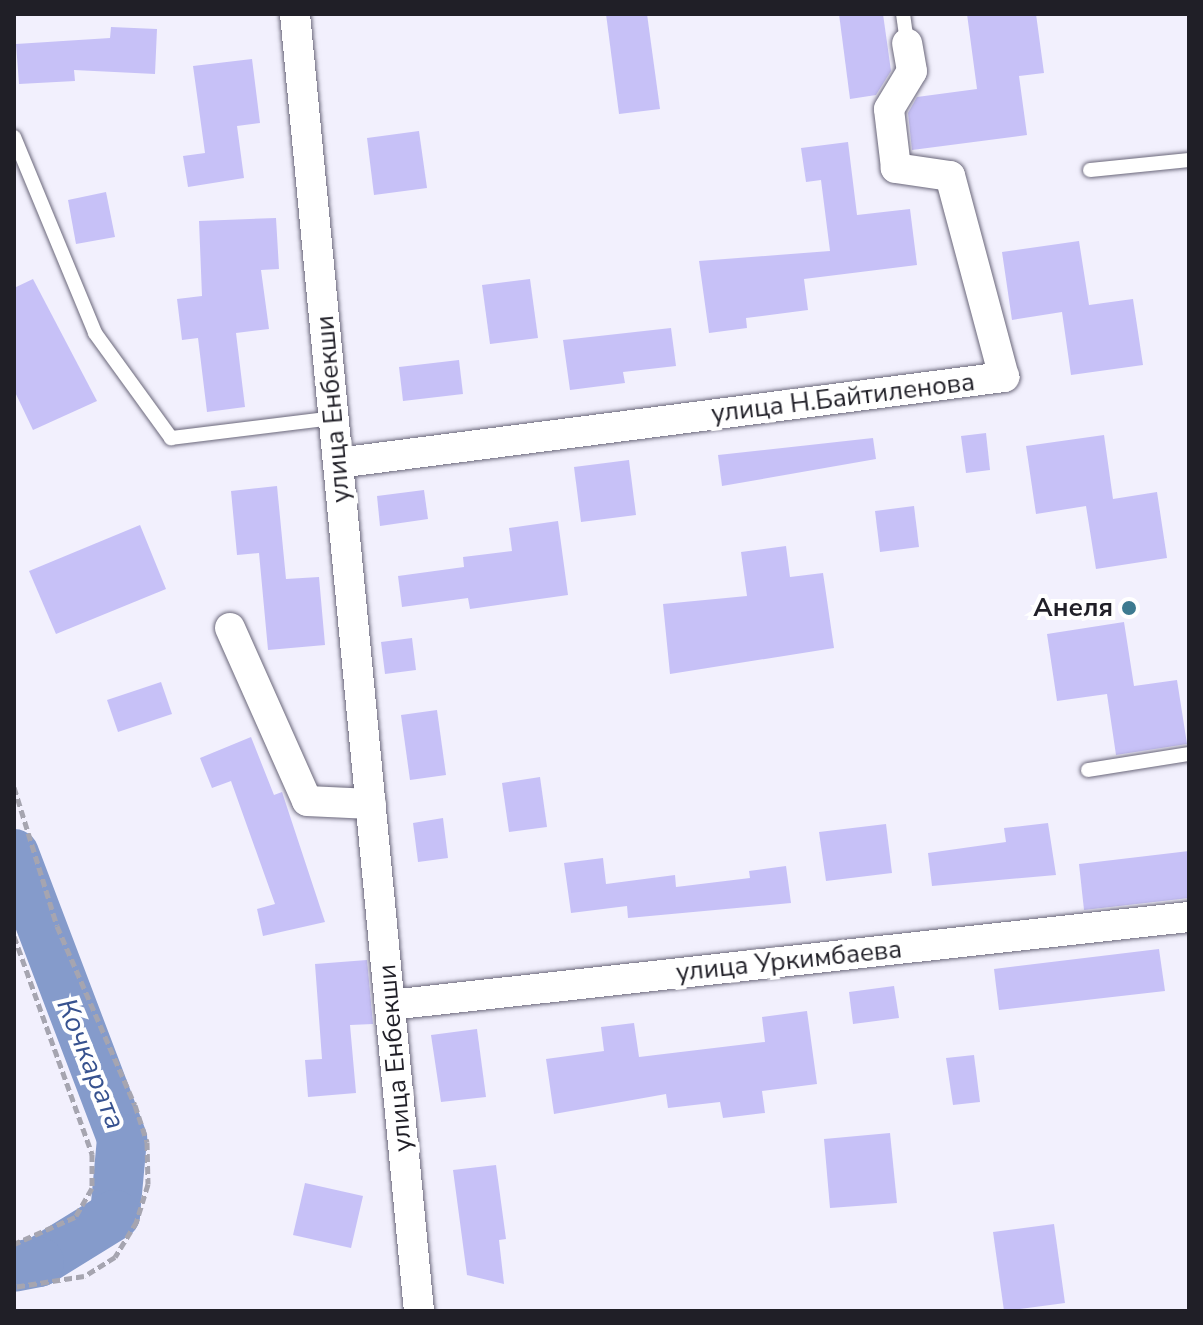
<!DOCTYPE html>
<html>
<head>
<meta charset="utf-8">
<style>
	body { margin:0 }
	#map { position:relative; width:1203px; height:1325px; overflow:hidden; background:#f2f0fd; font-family:"Nunito Sans",sans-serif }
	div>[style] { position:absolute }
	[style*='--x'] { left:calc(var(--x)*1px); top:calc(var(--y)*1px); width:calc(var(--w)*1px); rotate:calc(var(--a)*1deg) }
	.river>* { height:50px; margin:-25px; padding:0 25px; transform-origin:25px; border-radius:25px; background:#859bcb }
	.building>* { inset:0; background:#c7c1f7 }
	.path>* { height:5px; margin-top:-2.5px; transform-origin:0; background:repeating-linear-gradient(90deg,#a6a5b0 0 8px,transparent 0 12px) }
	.roads { filter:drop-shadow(0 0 2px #6a677a) drop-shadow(0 0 2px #6a677a) }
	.service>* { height:14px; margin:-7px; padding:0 7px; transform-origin:7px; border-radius:7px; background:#fff }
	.minor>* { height:30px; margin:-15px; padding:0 15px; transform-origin:15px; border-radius:15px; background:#fff }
	.dots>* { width:22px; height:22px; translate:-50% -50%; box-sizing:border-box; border:4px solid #fff; border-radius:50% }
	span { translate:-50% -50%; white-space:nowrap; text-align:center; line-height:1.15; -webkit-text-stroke:8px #fff; paint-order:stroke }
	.street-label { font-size:26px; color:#201f27 }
	.poi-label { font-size:26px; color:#201f27; font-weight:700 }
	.right { translate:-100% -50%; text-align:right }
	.water-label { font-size:28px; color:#37528f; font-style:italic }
	.frame { position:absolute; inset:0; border:16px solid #201f27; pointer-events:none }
</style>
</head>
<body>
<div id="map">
	<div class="river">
		<i style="--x:14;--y:854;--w:305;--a:69.2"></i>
		<i style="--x:122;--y:1139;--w:76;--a:95.3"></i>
		<i style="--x:115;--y:1215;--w:89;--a:148.3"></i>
		<i style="--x:39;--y:1262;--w:25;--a:169"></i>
	</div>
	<div class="building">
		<i style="clip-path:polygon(606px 14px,647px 14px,660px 109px,619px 114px)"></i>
		<i style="clip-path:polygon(839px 14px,883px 14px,891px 71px,876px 95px,850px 99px)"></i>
		<i style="clip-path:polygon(967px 14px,1036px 14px,1044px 73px,1019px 76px,1027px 135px,912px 150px,908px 113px,917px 97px,977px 89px)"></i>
		<i style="clip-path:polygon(111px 27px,157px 29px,155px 74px,74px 70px,75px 81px,19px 84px,16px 44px,110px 38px)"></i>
		<i style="clip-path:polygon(252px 59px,260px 123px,237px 126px,244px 178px,188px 187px,183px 156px,205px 153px,193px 66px)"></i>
		<i style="clip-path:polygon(419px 131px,427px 188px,374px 195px,367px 138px)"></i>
		<i style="clip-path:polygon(848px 142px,857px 215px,910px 209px,917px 265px,804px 279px,808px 310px,746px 318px,747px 328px,709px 333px,699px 261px,830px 251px,821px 180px,806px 182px,801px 148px)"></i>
		<i style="clip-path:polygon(106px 192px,115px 237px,76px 244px,68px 200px)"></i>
		<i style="clip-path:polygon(276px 218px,279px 269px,261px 270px,269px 329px,236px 333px,245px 407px,207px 412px,198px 338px,182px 340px,177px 299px,202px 296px,199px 221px)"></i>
		<i style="clip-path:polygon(1079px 241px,1089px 305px,1133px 299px,1143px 365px,1071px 375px,1062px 312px,1012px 320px,1002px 252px)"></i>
		<i style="clip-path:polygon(33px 279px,97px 401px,33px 430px,14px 390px,14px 288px)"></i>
		<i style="clip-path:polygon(530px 279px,538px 338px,490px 344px,482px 285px)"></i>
		<i style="clip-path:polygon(671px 328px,676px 366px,623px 372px,625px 383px,570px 390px,563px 340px)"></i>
		<i style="clip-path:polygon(459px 360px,463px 394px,403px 401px,399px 367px)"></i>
		<i style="clip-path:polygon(986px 433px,990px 470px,966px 473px,961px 436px)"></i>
		<i style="clip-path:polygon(1104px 435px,1113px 499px,1157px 492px,1167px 558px,1096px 569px,1086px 506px,1036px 514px,1026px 446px)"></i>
		<i style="clip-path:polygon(873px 438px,876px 459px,722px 486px,718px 455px)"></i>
		<i style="clip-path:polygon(629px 460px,636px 515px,581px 522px,574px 467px)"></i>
		<i style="clip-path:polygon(277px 486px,286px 579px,319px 577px,325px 645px,268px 650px,259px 553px,237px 555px,231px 491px)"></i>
		<i style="clip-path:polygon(424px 490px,428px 519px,380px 526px,377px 496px)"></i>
		<i style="clip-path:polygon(914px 506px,919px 547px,880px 552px,875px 511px)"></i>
		<i style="clip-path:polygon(558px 521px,568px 595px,470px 609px,468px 598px,402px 607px,398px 576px,464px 567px,463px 557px,512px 551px,509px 528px)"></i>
		<i style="clip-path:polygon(140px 525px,166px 589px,56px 634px,29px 571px)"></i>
		<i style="clip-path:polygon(786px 546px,790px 577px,823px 573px,834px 648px,670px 674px,663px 604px,747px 596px,741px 552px)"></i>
		<i style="clip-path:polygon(1124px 622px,1134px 686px,1177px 680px,1187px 744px,1116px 755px,1107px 694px,1057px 701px,1047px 634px)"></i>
		<i style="clip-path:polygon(412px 638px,416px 670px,385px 674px,381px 642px)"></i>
		<i style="clip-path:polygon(161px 682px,172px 714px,118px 732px,107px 700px)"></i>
		<i style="clip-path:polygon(437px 710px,446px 775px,410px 780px,401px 715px)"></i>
		<i style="clip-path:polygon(251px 737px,274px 795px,282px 792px,325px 922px,263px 936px,257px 909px,275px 904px,231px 781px,212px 788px,200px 758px)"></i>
		<i style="clip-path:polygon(540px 777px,547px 827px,509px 832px,502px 783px)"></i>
		<i style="clip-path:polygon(443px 818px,448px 858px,418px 862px,413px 823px)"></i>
		<i style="clip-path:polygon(1048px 823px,1056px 875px,932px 886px,928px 853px,1006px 842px,1004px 828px)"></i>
		<i style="clip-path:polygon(886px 824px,892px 873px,826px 881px,819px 832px)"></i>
		<i style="clip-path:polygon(1189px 851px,1189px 898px,1084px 910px,1079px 864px)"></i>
		<i style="clip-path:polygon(603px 858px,606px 884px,675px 875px,676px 887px,750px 878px,749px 871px,786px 866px,791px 903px,628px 918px,627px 906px,571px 913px,564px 863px)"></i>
		<i style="clip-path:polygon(1159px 949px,1165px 991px,999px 1010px,994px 969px)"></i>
		<i style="clip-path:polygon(367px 960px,373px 1024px,350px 1025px,356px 1093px,308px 1097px,305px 1060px,322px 1059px,315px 964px)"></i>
		<i style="clip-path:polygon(894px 986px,899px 1018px,853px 1024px,849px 992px)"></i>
		<i style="clip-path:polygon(807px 1011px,817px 1084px,762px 1091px,765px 1113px,723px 1118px,720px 1102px,668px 1108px,666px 1094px,554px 1114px,546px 1059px,604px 1051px,601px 1027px,634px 1023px,639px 1057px,765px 1042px,762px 1017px)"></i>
		<i style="clip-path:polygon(477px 1029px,486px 1097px,441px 1102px,431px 1035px)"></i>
		<i style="clip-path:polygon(974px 1055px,980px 1102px,953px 1105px,946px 1058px)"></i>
		<i style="clip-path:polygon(890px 1133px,897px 1203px,830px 1208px,824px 1139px)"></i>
		<i style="clip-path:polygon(496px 1165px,506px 1239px,499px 1240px,504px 1284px,467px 1275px,453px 1170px)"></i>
		<i style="clip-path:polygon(305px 1183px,363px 1196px,351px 1248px,293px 1235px)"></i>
		<i style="clip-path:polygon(1054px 1224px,1065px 1303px,1004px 1311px,993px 1232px)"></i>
	</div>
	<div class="path">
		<i style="--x:14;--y:787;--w:145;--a:72.8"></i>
		<i style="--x:57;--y:926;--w:195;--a:66.5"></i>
		<i style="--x:135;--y:1105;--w:39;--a:72"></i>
		<i style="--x:147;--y:1142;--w:42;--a:88.6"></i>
		<i style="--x:148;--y:1184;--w:39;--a:107"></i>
		<i style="--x:137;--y:1221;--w:42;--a:121.4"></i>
		<i style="--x:115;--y:1257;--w:36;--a:148"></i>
		<i style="--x:84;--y:1276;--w:71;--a:171.1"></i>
		<i style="--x:14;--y:936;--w:232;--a:70.3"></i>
		<i style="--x:92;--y:1154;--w:34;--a:90"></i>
		<i style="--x:92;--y:1188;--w:34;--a:120"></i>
		<i style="--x:75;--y:1217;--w:67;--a:156.1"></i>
	</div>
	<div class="roads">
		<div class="service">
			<i style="--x:903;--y:14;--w:29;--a:82"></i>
			<i style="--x:14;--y:137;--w:212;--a:67.5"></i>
			<i style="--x:95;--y:333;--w:130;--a:54.1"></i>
			<i style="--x:171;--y:438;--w:164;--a:-7"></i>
			<i style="--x:1090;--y:170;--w:100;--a:-5.8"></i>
			<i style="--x:1088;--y:770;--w:102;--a:-9"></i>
		</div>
		<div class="minor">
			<i style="--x:295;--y:14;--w:1303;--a:84.54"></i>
			<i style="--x:338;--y:463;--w:672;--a:-7.36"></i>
			<i style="--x:1004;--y:377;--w:208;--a:-105"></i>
			<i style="--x:950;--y:176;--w:55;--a:-171.6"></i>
			<i style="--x:896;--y:168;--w:59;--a:-96.8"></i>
			<i style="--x:889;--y:109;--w:44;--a:-58.8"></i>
			<i style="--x:912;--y:71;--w:28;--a:-100"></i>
			<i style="--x:230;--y:628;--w:189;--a:66"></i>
			<i style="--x:307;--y:801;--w:64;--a:2.7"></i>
			<i style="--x:390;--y:1005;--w:804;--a:-6.29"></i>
		</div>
	</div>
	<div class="dots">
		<i style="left:1129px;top:608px;background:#3d7a90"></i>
	</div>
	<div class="street-label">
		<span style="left:843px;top:398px;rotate:-7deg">улица Н.Байтиленова</span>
		<span style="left:333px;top:409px;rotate:-95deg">улица Енбекши</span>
		<span style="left:789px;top:961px;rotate:-6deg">улица Уркимбаева</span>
		<span style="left:395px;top:1058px;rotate:-95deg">улица Енбекши</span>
	</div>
	<div class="poi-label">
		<span class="right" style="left:1113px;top:608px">Анеля</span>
	</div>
	<div class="water-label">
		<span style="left:91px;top:1064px;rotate:68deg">Кочкарата</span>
	</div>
	<div class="frame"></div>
</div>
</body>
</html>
